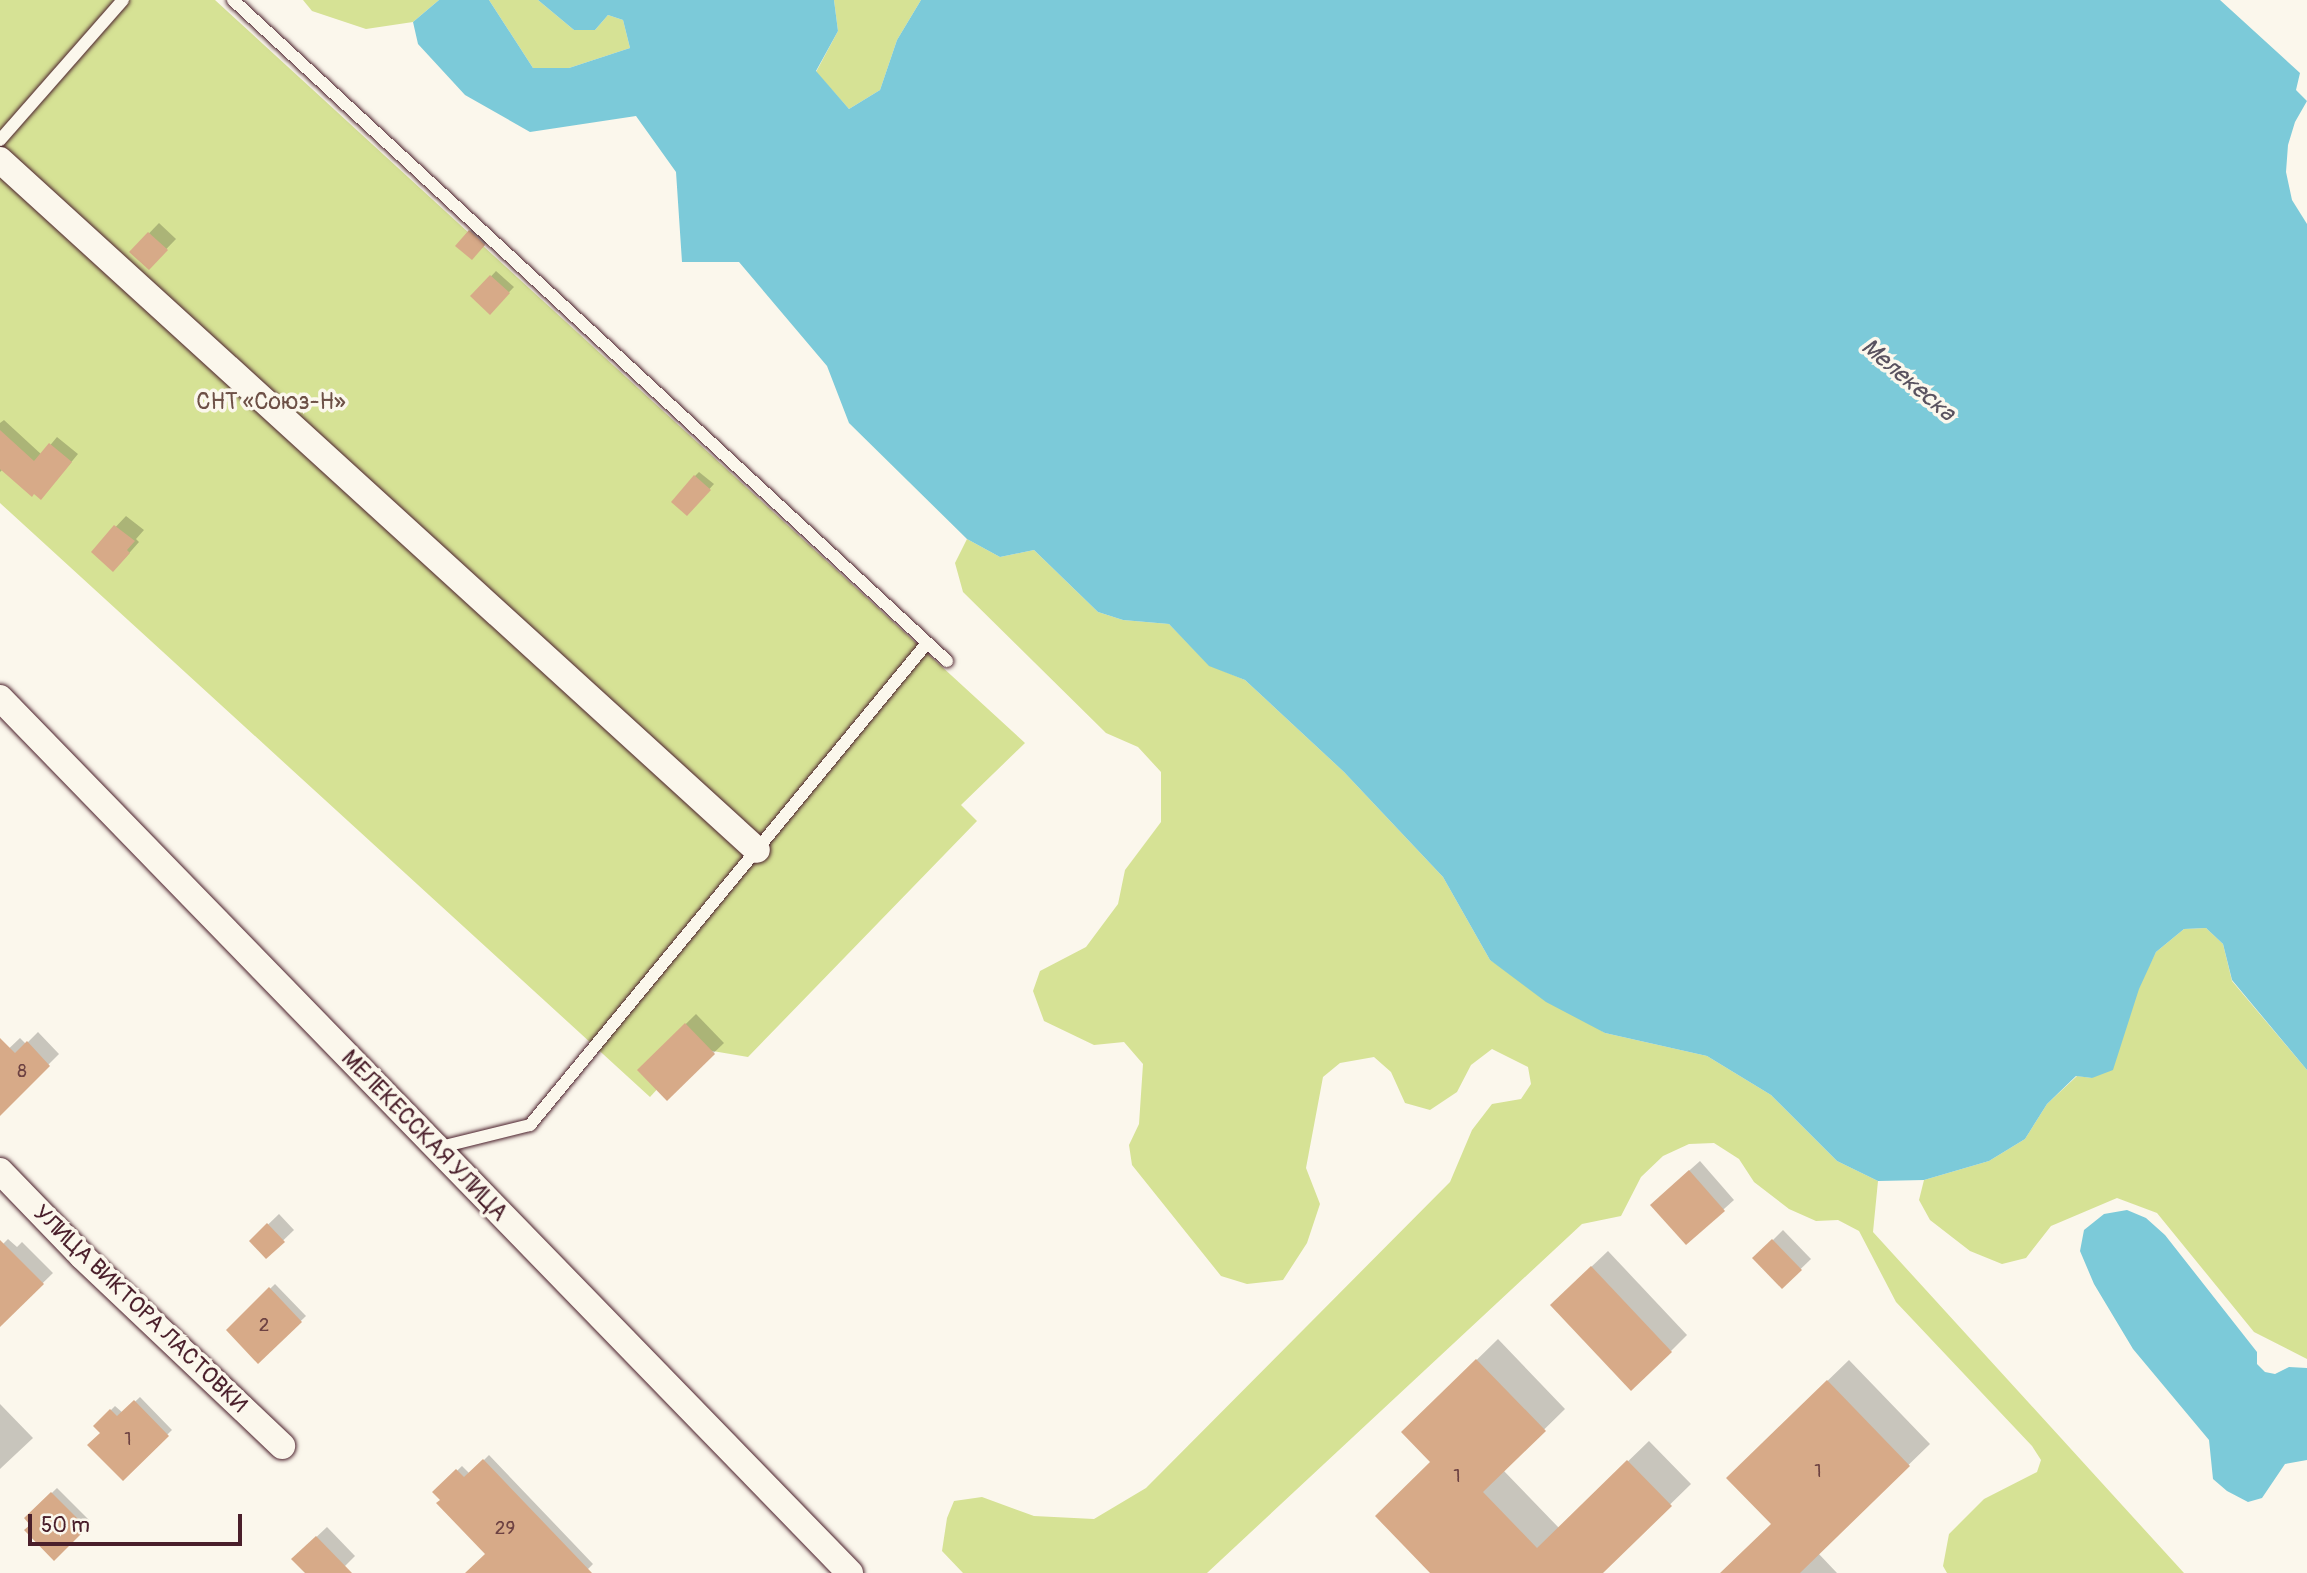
<!DOCTYPE html>
<html>
<head>
<meta charset="utf-8">
<style>
	body { margin:0 }
	#map { position:relative; width:2307px; height:1573px; overflow:hidden; background:#fbf7ec; font-family:Pangolin,sans-serif }
	div>[style] { position:absolute }
	[style*='--x'] { left:calc(var(--x)*1px); top:calc(var(--y)*1px); width:calc(var(--w)*1px); rotate:calc(var(--a)*1deg) }
	.green>* { inset:0; background:#d6e295 }
	.water>* { inset:0; background:#7ccad9 }
	.shadow>* { inset:0; background:#0003 }
	.building>* { inset:0; background:#d7aa88 }
	.roads { filter:drop-shadow(0 0 2px #4a1f2b) drop-shadow(0 0 2px #4a1f2b) }
	.service>* { height:12px; margin:-6px; padding:0 6px; transform-origin:6px; border-radius:6px; background:#fbf7ec }
	.minor>* { height:26px; margin:-13px; padding:0 13px; transform-origin:13px; border-radius:13px; background:#fbf7ec }
	span { translate:-50% -50%; white-space:nowrap; text-align:center; line-height:1.15; -webkit-text-stroke:7px #fbf7ec; paint-order:stroke }
	.number-label { font-size:19px; color:#6d4242 }
	.number-label span { -webkit-text-stroke-width:0 }
	.park-label { font-size:23px; color:#6d5046 }
	.street-label { font-size:23px; color:#4a1f2b }
	.water-label { font-size:24px; color:#59525f; font-style:italic }
	.scale { position:absolute; left:28px; top:1514px; width:214px; height:32px; box-sizing:border-box; border:4px solid #4a1f2b; border-top:0; padding-left:9px; font-size:21px; line-height:24px; white-space:nowrap; color:#4a1f2b; -webkit-text-stroke:5px #fbf7ec; paint-order:stroke }
</style>
</head>
<body>
<div id="map">
	<div class="green">
		<i style="clip-path:polygon(0 0,215px 0,1025px 743px,961px 805px,977px 821px,748px 1057px,695px 1048px,650px 1097px,0 503px)"></i>
		<i style="clip-path:polygon(303px 0,439px 0,413px 22px,366px 29px,312px 11px)"></i>
		<i style="clip-path:polygon(489px 0,538px 0,574px 30px,595px 30px,608px 15px,623px 20px,630px 48px,569px 68px,533px 68px)"></i>
		<i style="clip-path:polygon(834px 0,921px 0,897px 40px,880px 90px,849px 109px,816px 72px,838px 31px)"></i>
		<i style="clip-path:polygon(967px 539px,1000px 557px,1034px 550px,1098px 612px,1123px 620px,1169px 624px,1209px 665px,1245px 680px,1344px 772px,1443px 877px,1490px 960px,1605px 1033px,1707px 1056px,1771px 1095px,1837px 1161px,1878px 1181px,1873px 1232px,2184px 1573px,1947px 1573px,1943px 1566px,1949px 1534px,1984px 1499px,2037px 1472px,2041px 1460px,2032px 1446px,1896px 1302px,1859px 1231px,1838px 1220px,1816px 1221px,1789px 1209px,1754px 1182px,1739px 1159px,1714px 1143px,1689px 1144px,1663px 1156px,1641px 1177px,1621px 1216px,1582px 1224px,1207px 1573px,963px 1573px,942px 1551px,947px 1518px,954px 1501px,982px 1497px,1034px 1516px,1094px 1519px,1146px 1488px,1450px 1182px,1472px 1130px,1492px 1104px,1521px 1099px,1531px 1084px,1528px 1067px,1492px 1049px,1471px 1065px,1457px 1092px,1430px 1110px,1405px 1103px,1391px 1072px,1374px 1057px,1340px 1063px,1323px 1077px,1306px 1168px,1320px 1204px,1307px 1243px,1283px 1280px,1247px 1284px,1221px 1276px,1132px 1165px,1129px 1145px,1139px 1124px,1143px 1064px,1124px 1042px,1094px 1045px,1044px 1021px,1033px 991px,1040px 971px,1086px 947px,1118px 904px,1125px 870px,1161px 822px,1161px 772px,1138px 747px,1106px 733px,963px 592px,955px 563px)"></i>
		<i style="clip-path:polygon(2206px 928px,2223px 944px,2232px 981px,2307px 1070px,2307px 1359px,2254px 1332px,2157px 1213px,2117px 1198px,2051px 1226px,2026px 1258px,2002px 1264px,1970px 1251px,1930px 1220px,1919px 1200px,1924px 1180px,1989px 1161px,2025px 1139px,2047px 1104px,2077px 1076px,2092px 1078px,2156px 952px,2184px 929px)"></i>
	</div>
	<div class="water">
		<i style="clip-path:polygon(439px 0,489px 0,533px 68px,569px 68px,630px 48px,623px 20px,608px 15px,595px 30px,574px 30px,538px 0,834px 0,838px 31px,816px 71px,849px 109px,880px 90px,897px 40px,921px 0,2220px 0,2300px 73px,2296px 90px,2307px 101px,2295px 122px,2288px 145px,2286px 172px,2292px 200px,2307px 224px,2307px 1070px,2232px 980px,2223px 944px,2206px 928px,2184px 929px,2156px 952px,2139px 989px,2113px 1070px,2092px 1078px,2076px 1076px,2047px 1104px,2025px 1139px,1989px 1161px,1924px 1180px,1878px 1181px,1837px 1161px,1771px 1095px,1707px 1056px,1605px 1033px,1546px 1002px,1490px 960px,1443px 877px,1344px 772px,1245px 680px,1209px 666px,1169px 624px,1123px 620px,1098px 612px,1034px 550px,1000px 557px,967px 539px,849px 423px,827px 366px,739px 262px,682px 262px,676px 172px,636px 116px,530px 132px,465px 95px,418px 44px,413px 22px)"></i>
		<i style="clip-path:polygon(2127px 1210px,2146px 1218px,2165px 1235px,2257px 1352px,2257px 1364px,2265px 1372px,2275px 1374px,2289px 1367px,2307px 1368px,2307px 1460px,2285px 1464px,2262px 1498px,2248px 1502px,2227px 1491px,2213px 1479px,2209px 1440px,2133px 1349px,2094px 1284px,2080px 1251px,2084px 1230px,2104px 1214px)"></i>
	</div>
	<div class="shadow">
		<i style="clip-path:polygon(480px 221px,494px 234px,482px 248px,470px 231px)"></i>
		<i style="clip-path:polygon(159px 223px,176px 239px,149px 267px,132px 251px)"></i>
		<i style="clip-path:polygon(496px 271px,514px 287px,490px 312px,473px 296px)"></i>
		<i style="clip-path:polygon(4px 420px,42px 455px,57px 437px,78px 454px,48px 490px,3px 469px,0 472px,0 423px)"></i>
		<i style="clip-path:polygon(699px 472px,714px 484px,687px 514px,695px 476px)"></i>
		<i style="clip-path:polygon(126px 516px,144px 530px,136px 539px,139px 542px,124px 559px,93px 551px)"></i>
		<i style="clip-path:polygon(696px 1014px,724px 1043px,667px 1098px,639px 1070px)"></i>
		<i style="clip-path:polygon(38px 1032px,59px 1054px,8px 1105px,0 1097px,0 1057px,20px 1038px,26px 1044px)"></i>
		<i style="clip-path:polygon(1700px 1161px,1734px 1200px,1686px 1243px,1663px 1194px)"></i>
		<i style="clip-path:polygon(279px 1214px,294px 1230px,266px 1257px,251px 1241px)"></i>
		<i style="clip-path:polygon(1783px 1230px,1811px 1259px,1782px 1287px,1755px 1258px)"></i>
		<i style="clip-path:polygon(8px 1239px,17px 1247px,22px 1242px,53px 1273px,4px 1321px,0 1316px,0 1247px)"></i>
		<i style="clip-path:polygon(1608px 1251px,1687px 1335px,1671px 1351px,1568px 1289px)"></i>
		<i style="clip-path:polygon(275px 1284px,306px 1316px,258px 1362px,228px 1330px)"></i>
		<i style="clip-path:polygon(1498px 1339px,1565px 1409px,1503px 1470px,1559px 1528px,1649px 1441px,1691px 1484px,1600px 1573px,1432px 1573px,1432px 1462px,1403px 1432px)"></i>
		<i style="clip-path:polygon(1849px 1360px,1930px 1444px,1818px 1553px,1837px 1573px,1722px 1573px,1773px 1524px,1749px 1457px)"></i>
		<i style="clip-path:polygon(140px 1397px,172px 1430px,123px 1478px,102px 1433px,95px 1426px,115px 1406px,123px 1413px)"></i>
		<i style="clip-path:polygon(0 1404px,33px 1438px,0 1469px)"></i>
		<i style="clip-path:polygon(489px 1455px,593px 1564px,584px 1573px,480px 1573px,487px 1554px,435px 1492px,462px 1466px,470px 1474px)"></i>
		<i style="clip-path:polygon(57px 1488px,91px 1522px,54px 1558px,26px 1518px)"></i>
		<i style="clip-path:polygon(327px 1527px,355px 1556px,338px 1573px,307px 1573px,293px 1559px)"></i>
	</div>
	<div class="building">
		<i style="clip-path:polygon(469px 230px,485px 245px,472px 260px,455px 246px)"></i>
		<i style="clip-path:polygon(148px 232px,168px 250px,149px 270px,129px 252px)"></i>
		<i style="clip-path:polygon(490px 275px,510px 293px,490px 315px,470px 296px)"></i>
		<i style="clip-path:polygon(0 430px,34px 461px,49px 443px,72px 462px,41px 500px,34px 494px,32px 497px,0 469px)"></i>
		<i style="clip-path:polygon(694px 475px,711px 490px,687px 516px,671px 502px)"></i>
		<i style="clip-path:polygon(114px 525px,135px 541px,127px 550px,130px 553px,113px 572px,91px 552px)"></i>
		<i style="clip-path:polygon(685px 1023px,715px 1054px,667px 1101px,637px 1070px)"></i>
		<i style="clip-path:polygon(0 1038px,15px 1053px,27px 1041px,50px 1066px,0 1116px)"></i>
		<i style="clip-path:polygon(1689px 1170px,1725px 1211px,1686px 1245px,1650px 1205px)"></i>
		<i style="clip-path:polygon(267px 1223px,285px 1242px,266px 1259px,249px 1241px)"></i>
		<i style="clip-path:polygon(1772px 1239px,1802px 1270px,1782px 1289px,1752px 1258px)"></i>
		<i style="clip-path:polygon(0 1240px,44px 1284px,0 1327px)"></i>
		<i style="clip-path:polygon(1591px 1266px,1672px 1352px,1631px 1391px,1550px 1305px)"></i>
		<i style="clip-path:polygon(269px 1287px,302px 1322px,258px 1364px,226px 1330px)"></i>
		<i style="clip-path:polygon(1476px 1359px,1546px 1431px,1483px 1492px,1537px 1548px,1627px 1460px,1672px 1506px,1603px 1573px,1430px 1573px,1375px 1516px,1430px 1462px,1401px 1432px)"></i>
		<i style="clip-path:polygon(1827px 1380px,1910px 1466px,1800px 1573px,1720px 1573px,1771px 1524px,1726px 1478px)"></i>
		<i style="clip-path:polygon(134px 1400px,169px 1436px,123px 1481px,87px 1445px,100px 1433px,93px 1426px,110px 1409px,117px 1416px)"></i>
		<i style="clip-path:polygon(483px 1459px,592px 1573px,465px 1573px,485px 1554px,436px 1503px,440px 1500px,432px 1492px,456px 1469px,464px 1477px)"></i>
		<i style="clip-path:polygon(51px 1492px,87px 1528px,54px 1561px,24px 1530px,30px 1525px,24px 1518px)"></i>
		<i style="clip-path:polygon(316px 1536px,352px 1573px,305px 1573px,291px 1559px)"></i>
	</div>
	<div class="roads">
		<div class="service">
			<i style="--x:233;--y:0;--w:973;--a:42.79"></i>
			<i style="--x:0;--y:140;--w:186;--a:-48.7"></i>
			<i style="--x:437;--y:1148;--w:96;--a:-13.9"></i>
			<i style="--x:530;--y:1125;--w:624;--a:-50.52"></i>
		</div>
		<div class="minor">
			<i style="--x:0;--y:160;--w:1024;--a:42.35"></i>
			<i style="--x:0;--y:698;--w:1220;--a:45.83"></i>
			<i style="--x:0;--y:1171;--w:118;--a:46"></i>
			<i style="--x:82;--y:1256;--w:276;--a:43.5"></i>
		</div>
	</div>
	<div class="number-label">
		<span style="left:22px;top:1072px">8</span>
		<span style="left:264px;top:1326px">2</span>
		<span style="left:128px;top:1440px">1</span>
		<span style="left:1818px;top:1472px">1</span>
		<span style="left:1457px;top:1477px">1</span>
		<span style="left:505px;top:1529px">29</span>
	</div>
	<div class="park-label">
		<span style="left:271px;top:402px">СНТ «Союз-Н»</span>
	</div>
	<div class="street-label">
		<span style="left:424px;top:1136px;rotate:46deg">МЕЛЕКЕССКАЯ УЛИЦА</span>
		<span style="left:140px;top:1309px;rotate:44deg">УЛИЦА ВИКТОРА ЛАСТОВКИ</span>
	</div>
	<div class="water-label">
		<span style="left:1908px;top:380px;rotate:40deg">Мелекеска</span>
	</div>
	<div class="scale">50 m</div>
</div>
</body>
</html>
